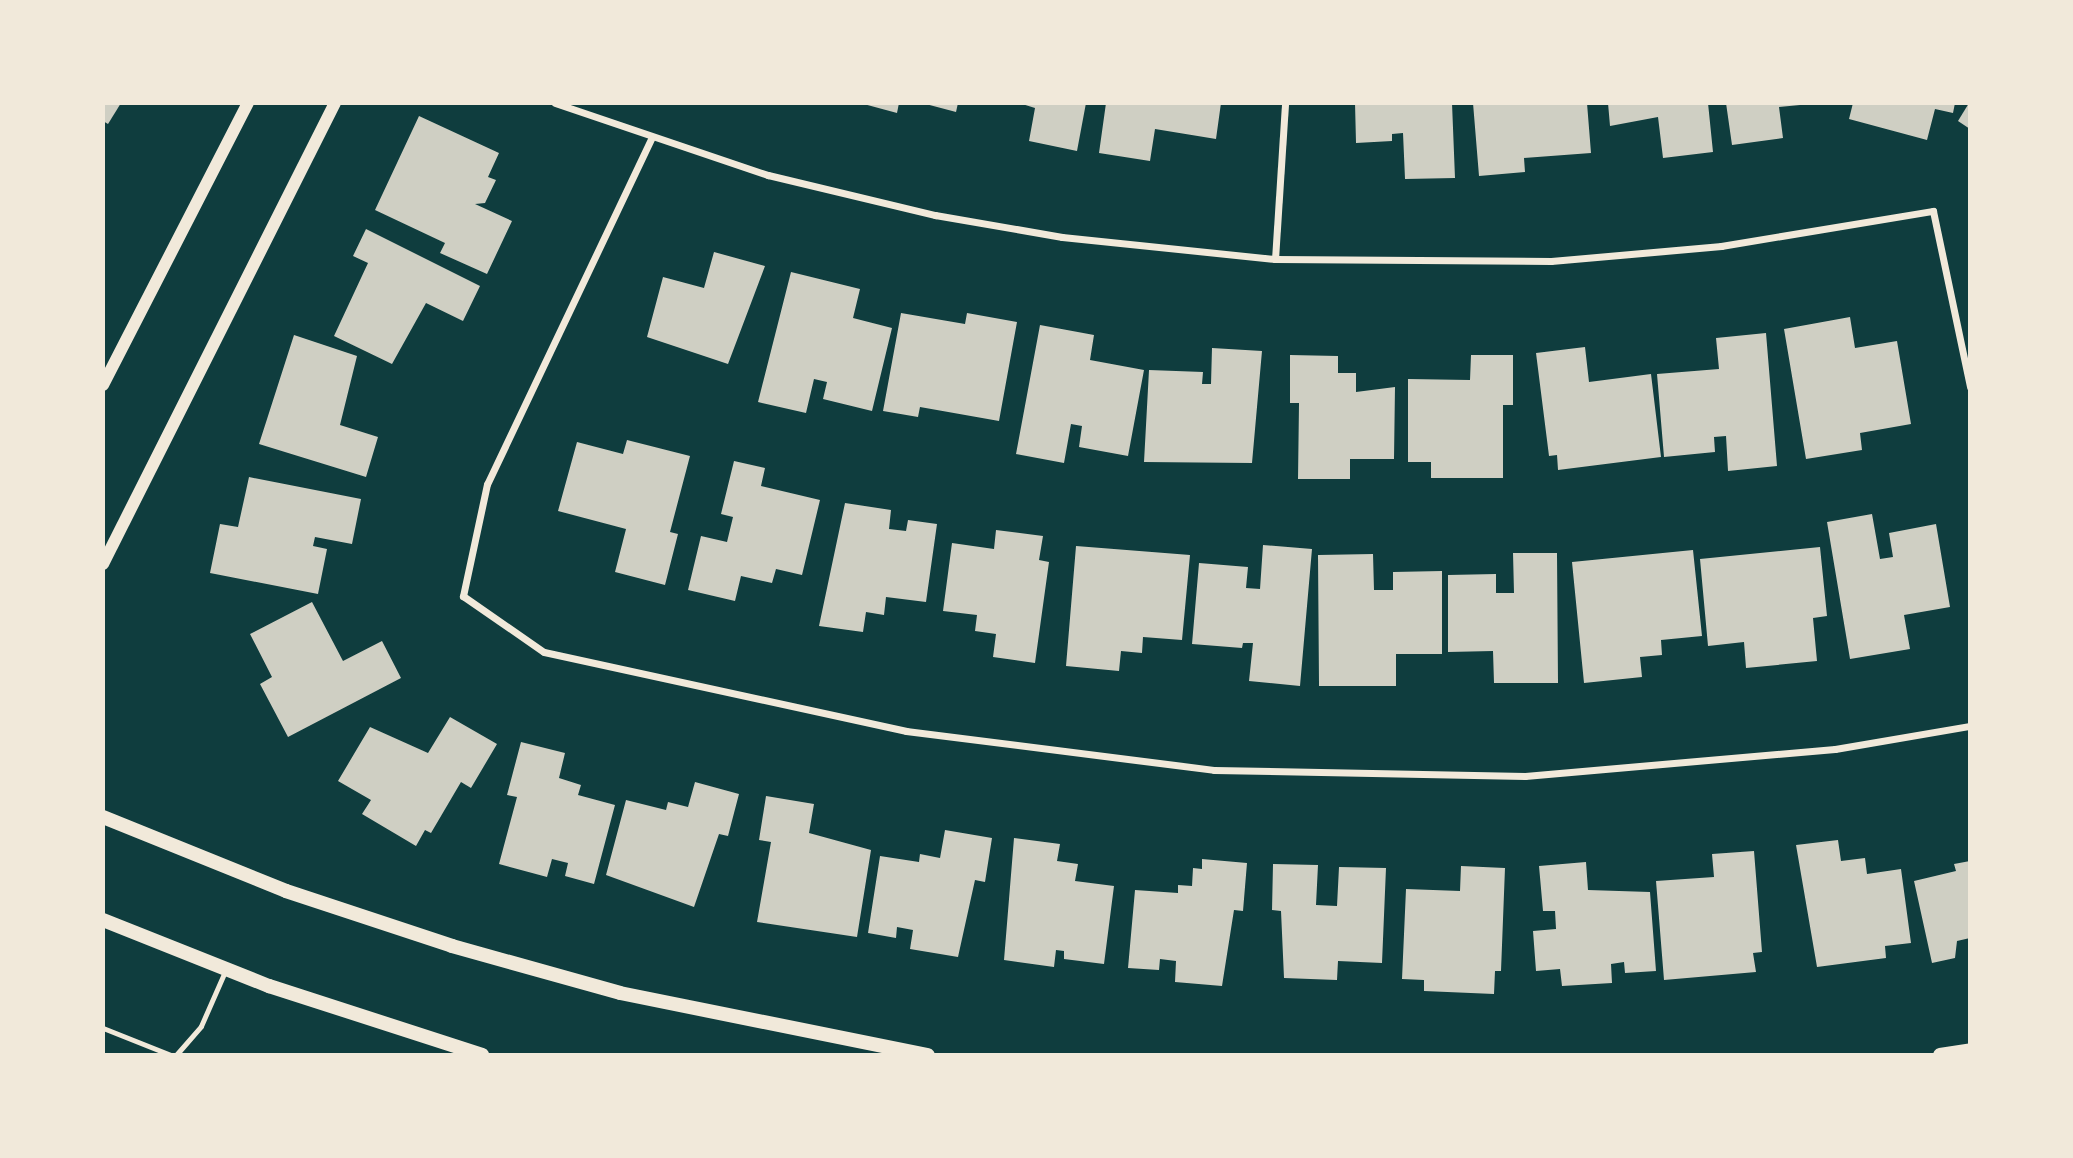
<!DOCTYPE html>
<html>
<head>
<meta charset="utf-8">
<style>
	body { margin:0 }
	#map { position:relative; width:2073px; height:1158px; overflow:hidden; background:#0f3d3e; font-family:"Exo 2",sans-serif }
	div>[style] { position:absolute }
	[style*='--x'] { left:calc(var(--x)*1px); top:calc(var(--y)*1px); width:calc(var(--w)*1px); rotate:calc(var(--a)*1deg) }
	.building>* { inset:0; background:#cfcfc3 }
	.service>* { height:5px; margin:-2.5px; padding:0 2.5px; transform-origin:2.5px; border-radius:2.5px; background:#f1e9da }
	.minor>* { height:7px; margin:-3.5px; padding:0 3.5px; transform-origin:3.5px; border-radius:3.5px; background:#f1e9da }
	.tertiary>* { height:12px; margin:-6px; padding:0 6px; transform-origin:6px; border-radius:6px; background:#f1e9da }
	.secondary>* { height:14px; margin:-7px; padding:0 7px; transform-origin:7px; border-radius:7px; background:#f1e9da }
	span { translate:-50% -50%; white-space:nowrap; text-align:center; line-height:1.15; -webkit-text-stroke:7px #f1e9da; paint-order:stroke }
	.frame { position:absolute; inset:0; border:105px solid #f1e9da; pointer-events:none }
</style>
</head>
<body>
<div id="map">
	<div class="building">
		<i style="clip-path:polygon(103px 103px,121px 103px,108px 124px,103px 121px)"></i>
		<i style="clip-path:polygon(860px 103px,899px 103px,897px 113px)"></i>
		<i style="clip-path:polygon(922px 103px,958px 103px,956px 112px)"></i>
		<i style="clip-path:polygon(1019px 103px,1086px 103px,1077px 151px,1029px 141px,1035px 108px)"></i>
		<i style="clip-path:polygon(1106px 103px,1221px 103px,1216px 139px,1155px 129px,1150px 161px,1099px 153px)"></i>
		<i style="clip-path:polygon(1355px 103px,1452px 103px,1455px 178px,1405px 179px,1403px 133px,1392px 134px,1392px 141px,1356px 143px)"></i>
		<i style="clip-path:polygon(1473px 103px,1587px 103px,1591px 153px,1524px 158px,1525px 172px,1479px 176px)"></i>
		<i style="clip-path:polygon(1608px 103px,1708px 103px,1713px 152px,1663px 158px,1658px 117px,1610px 126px)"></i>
		<i style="clip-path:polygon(1726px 103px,1800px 103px,1800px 105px,1779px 107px,1783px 138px,1732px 145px)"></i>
		<i style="clip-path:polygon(1853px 103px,1955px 103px,1953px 113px,1935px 109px,1927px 140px,1849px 119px)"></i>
		<i style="clip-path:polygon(1969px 103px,1970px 103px,1970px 129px,1958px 121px)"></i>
		<i style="clip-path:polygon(419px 116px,499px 153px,488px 177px,496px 180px,485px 203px,475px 204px,512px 221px,487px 274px,440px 253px,445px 243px,375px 210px)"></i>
		<i style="clip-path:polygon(366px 229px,480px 286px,463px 321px,426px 303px,392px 364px,334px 336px,368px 263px,353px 256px)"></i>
		<i style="clip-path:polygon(714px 252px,765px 266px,728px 364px,647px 337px,663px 277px,704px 288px)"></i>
		<i style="clip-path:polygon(791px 272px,860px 289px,853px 318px,892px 328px,872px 411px,823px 399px,827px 382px,814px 379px,806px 413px,758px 402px)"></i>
		<i style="clip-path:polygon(901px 313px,965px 324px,967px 313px,1017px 322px,999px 421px,920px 407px,918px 417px,883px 411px)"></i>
		<i style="clip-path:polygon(1850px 317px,1855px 348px,1897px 341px,1911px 424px,1860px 433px,1862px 450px,1806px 459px,1784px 329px)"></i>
		<i style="clip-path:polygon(1040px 325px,1094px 335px,1090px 360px,1144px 370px,1128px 456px,1079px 447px,1082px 426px,1071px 424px,1064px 463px,1016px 454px)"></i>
		<i style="clip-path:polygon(1766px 333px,1777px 466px,1728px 471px,1726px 436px,1714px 437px,1715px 452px,1664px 457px,1657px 374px,1719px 369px,1716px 338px)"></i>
		<i style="clip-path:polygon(294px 335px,357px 356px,340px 425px,378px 437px,366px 477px,259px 444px)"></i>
		<i style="clip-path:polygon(1585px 347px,1589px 382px,1651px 374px,1661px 457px,1558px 470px,1557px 455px,1549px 456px,1536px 353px)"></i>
		<i style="clip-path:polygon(1212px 348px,1262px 351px,1252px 463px,1144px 462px,1149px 370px,1203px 372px,1202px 384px,1211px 384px)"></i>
		<i style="clip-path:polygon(1290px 355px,1338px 356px,1338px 373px,1356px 373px,1356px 392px,1395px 387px,1394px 459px,1350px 459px,1350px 479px,1298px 479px,1299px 403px,1290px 403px)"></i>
		<i style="clip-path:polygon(1471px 355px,1513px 355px,1513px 405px,1503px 405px,1503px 478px,1431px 478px,1431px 462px,1408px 462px,1408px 379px,1470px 380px)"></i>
		<i style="clip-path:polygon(627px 440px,690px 456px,670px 532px,678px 534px,665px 585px,615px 572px,626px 529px,558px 511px,577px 442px,623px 454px)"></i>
		<i style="clip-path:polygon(734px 461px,765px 468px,761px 486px,820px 500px,802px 575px,776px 569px,772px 583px,741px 576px,735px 601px,688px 590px,701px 536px,727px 542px,733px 517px,721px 514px)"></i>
		<i style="clip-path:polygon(249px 477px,361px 499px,352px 544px,315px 537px,313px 546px,327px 549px,318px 594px,210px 573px,220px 524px,238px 527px)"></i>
		<i style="clip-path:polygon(845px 503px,891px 510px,889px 529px,906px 531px,908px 520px,937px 524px,926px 602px,886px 597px,884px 615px,866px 612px,863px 632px,819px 626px)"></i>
		<i style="clip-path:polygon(1872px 514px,1880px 559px,1893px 557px,1889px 533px,1936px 524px,1950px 607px,1904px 615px,1910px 649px,1850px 659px,1827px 522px)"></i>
		<i style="clip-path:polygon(996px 530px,1043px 536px,1039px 560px,1049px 562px,1035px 663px,993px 657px,996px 634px,975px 631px,977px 615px,943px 611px,952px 543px,994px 549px)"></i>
		<i style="clip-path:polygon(1263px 545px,1312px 549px,1300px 686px,1249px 681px,1253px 643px,1243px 643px,1242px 648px,1192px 644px,1199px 563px,1248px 567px,1246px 588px,1260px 589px)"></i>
		<i style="clip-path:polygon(1076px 546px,1190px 555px,1182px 640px,1143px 637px,1142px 653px,1121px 651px,1119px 671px,1066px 666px)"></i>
		<i style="clip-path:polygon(1820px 547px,1827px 616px,1813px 618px,1817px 661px,1746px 668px,1744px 642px,1708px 646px,1700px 559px)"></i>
		<i style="clip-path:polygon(1693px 550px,1702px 636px,1661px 640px,1662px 655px,1640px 657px,1642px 677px,1584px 683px,1572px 562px)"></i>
		<i style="clip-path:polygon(1513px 553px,1557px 553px,1558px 683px,1494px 683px,1493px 651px,1448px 652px,1448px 575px,1496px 574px,1496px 593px,1514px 593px)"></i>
		<i style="clip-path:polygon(1373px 554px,1374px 590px,1393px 590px,1393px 572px,1442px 571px,1442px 654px,1396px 654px,1396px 686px,1319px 686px,1318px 555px)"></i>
		<i style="clip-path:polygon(312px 602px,343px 661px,382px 641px,401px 678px,288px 737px,260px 684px,272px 677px,250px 634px)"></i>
		<i style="clip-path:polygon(450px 717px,497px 744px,471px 788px,461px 782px,431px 833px,425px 830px,416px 846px,362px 814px,371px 800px,338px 781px,370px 727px,428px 753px)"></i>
		<i style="clip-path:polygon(521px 742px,565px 753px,559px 778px,581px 785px,578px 795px,615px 805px,594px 884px,565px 876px,568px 863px,552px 859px,547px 877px,499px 864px,517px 797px,507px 795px)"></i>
		<i style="clip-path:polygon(695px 782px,739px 794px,728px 836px,719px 834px,694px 907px,606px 875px,626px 800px,666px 810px,668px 802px,688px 807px)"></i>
		<i style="clip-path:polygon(766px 796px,814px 804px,809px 833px,871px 850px,857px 937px,757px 922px,771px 842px,759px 840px)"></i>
		<i style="clip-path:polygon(945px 830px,992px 838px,985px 882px,975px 880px,958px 957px,910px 949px,913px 930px,897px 927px,896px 938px,868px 933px,880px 856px,919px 862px,920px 854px,940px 858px)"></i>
		<i style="clip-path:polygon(1014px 838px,1060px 844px,1057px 861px,1078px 864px,1075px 881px,1114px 886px,1104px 964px,1064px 959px,1064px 951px,1056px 950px,1054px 967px,1004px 960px)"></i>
		<i style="clip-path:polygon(1838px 840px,1841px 861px,1865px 858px,1867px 874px,1901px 869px,1911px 943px,1885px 946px,1886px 958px,1817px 967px,1796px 845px)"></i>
		<i style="clip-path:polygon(1754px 851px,1762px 952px,1753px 953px,1756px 972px,1664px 980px,1656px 881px,1714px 877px,1712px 854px)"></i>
		<i style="clip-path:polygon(1202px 859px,1247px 863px,1243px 911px,1234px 910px,1222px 986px,1175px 982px,1176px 961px,1160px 959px,1159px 970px,1128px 968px,1135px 890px,1178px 893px,1178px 885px,1192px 886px,1193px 868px,1202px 869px)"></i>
		<i style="clip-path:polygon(1970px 861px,1970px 938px,1957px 941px,1955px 958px,1932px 963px,1914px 881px,1956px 871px,1954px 864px)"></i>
		<i style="clip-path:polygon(1586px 862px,1588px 890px,1650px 892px,1656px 971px,1625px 973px,1624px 962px,1611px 964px,1612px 983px,1562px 986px,1560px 969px,1536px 971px,1533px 931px,1556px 929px,1555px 911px,1543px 911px,1539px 866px)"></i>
		<i style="clip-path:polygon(1273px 864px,1318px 865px,1316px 905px,1337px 906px,1339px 867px,1386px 868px,1382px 963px,1338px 961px,1337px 980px,1284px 978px,1281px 911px,1272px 910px)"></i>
		<i style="clip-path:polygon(1461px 866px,1505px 868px,1501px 971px,1495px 971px,1494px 994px,1424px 991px,1424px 980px,1402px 979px,1406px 889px,1460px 891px)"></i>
	</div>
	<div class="service">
		<i style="--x:103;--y:1028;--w:73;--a:21.7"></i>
		<i style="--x:176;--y:1055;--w:38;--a:-49"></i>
		<i style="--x:201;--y:1026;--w:62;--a:-66.3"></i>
	</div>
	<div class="minor">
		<i style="--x:555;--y:103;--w:225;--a:18.7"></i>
		<i style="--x:768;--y:175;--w:172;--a:13.5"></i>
		<i style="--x:935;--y:215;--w:129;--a:9.8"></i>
		<i style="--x:1062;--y:237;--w:214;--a:5.9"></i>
		<i style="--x:1275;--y:259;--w:276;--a:0.4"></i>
		<i style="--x:1551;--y:261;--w:171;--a:-5"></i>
		<i style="--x:1721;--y:246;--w:215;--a:-9.4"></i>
		<i style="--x:1933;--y:211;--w:180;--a:78.1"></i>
		<i style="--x:651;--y:139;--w:382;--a:115.4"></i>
		<i style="--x:487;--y:484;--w:115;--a:102.1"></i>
		<i style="--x:463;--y:596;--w:98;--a:34.7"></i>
		<i style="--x:544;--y:652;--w:371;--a:12.3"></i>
		<i style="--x:906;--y:731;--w:310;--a:7.2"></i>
		<i style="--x:1214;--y:770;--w:311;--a:1.1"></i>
		<i style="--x:1525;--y:776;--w:311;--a:-5"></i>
		<i style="--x:1835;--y:749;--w:137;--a:-9.7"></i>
		<i style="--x:1275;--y:259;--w:156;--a:-86.3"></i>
	</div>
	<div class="tertiary">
		<i style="--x:103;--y:385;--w:317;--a:-62.8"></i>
		<i style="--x:103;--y:564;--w:516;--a:-63.29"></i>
	</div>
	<div class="secondary">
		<i style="--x:103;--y:817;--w:197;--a:22"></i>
		<i style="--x:286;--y:891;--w:175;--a:18.3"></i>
		<i style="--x:452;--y:946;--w:174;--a:15.6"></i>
		<i style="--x:620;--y:993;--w:314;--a:11.4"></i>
		<i style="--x:103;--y:920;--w:179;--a:21.7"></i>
		<i style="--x:269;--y:986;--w:224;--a:17.9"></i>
		<i style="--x:1940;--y:1055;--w:30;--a:-9"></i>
	</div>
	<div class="frame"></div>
</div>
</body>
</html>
